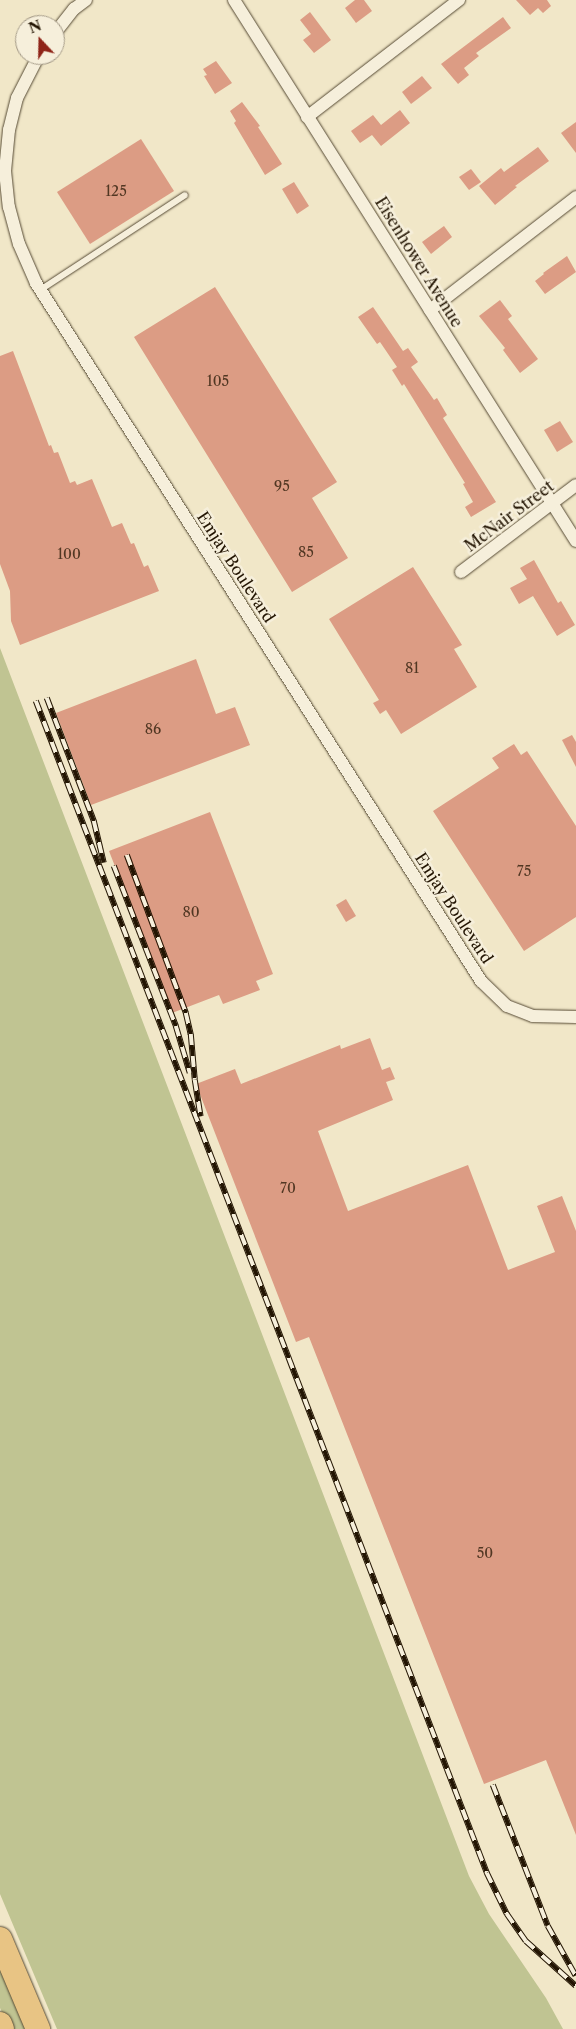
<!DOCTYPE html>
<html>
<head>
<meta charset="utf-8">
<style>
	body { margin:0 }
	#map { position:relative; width:576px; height:2029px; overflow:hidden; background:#f1e7c8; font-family:"Libre Caslon Text",serif }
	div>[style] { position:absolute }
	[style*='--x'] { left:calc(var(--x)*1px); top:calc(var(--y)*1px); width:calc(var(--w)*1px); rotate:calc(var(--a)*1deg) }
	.green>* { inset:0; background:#c0c492 }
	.building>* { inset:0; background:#dc9c84 }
	.roads { filter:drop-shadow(0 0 1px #564a34) drop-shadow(0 0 1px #564a34) }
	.service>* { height:6px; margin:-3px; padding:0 3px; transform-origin:3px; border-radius:3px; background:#f6efdb }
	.minor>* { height:12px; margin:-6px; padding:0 6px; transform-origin:6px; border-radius:6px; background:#f6efdb }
	.motorway>* { height:24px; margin:-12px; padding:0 12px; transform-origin:12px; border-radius:12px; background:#e8c484 }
	.rail>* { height:5.5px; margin-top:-2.75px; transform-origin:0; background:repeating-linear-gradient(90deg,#f6efdb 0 11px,#231503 0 22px); box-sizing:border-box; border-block:1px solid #231503 }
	span { translate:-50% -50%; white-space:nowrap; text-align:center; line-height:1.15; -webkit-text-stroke:5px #f6efdb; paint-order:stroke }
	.number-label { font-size:14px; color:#513723 }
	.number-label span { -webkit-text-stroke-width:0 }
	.street-label { font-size:16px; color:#231503 }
	.north { position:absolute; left:15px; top:15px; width:50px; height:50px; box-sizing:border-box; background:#f6efdb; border:1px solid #a29885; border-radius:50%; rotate:339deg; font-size:14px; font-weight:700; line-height:20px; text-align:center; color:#231503 }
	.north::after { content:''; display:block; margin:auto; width:18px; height:22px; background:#8f2418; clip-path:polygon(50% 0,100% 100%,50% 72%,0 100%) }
</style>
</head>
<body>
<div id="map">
	<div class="green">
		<i style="clip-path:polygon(0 648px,469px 1876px,489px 1914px,546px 1998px,563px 2029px,57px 2029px,0 1894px)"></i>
		<i style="clip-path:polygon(0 1967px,26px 2029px,10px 2029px,0 2008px)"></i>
	</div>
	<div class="building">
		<i style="clip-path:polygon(355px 0,364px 0,372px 11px,356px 23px,345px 8px)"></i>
		<i style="clip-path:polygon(516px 0,547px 0,551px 6px,543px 13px,538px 8px,530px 15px)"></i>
		<i style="clip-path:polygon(310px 12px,331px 40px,314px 53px,303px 40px,311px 34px,300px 20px)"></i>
		<i style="clip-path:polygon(503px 17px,511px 28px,476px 53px,479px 56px,464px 68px,469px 75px,458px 84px,441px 64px)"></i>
		<i style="clip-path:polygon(216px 61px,232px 83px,215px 94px,204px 76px,207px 75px,203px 69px)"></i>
		<i style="clip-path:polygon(422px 76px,432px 88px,411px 104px,402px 92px)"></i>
		<i style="clip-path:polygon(242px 102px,260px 126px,258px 127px,282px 164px,265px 175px,234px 123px,236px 121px,230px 111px)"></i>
		<i style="clip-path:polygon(400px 110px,410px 123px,381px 146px,372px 135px,360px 143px,351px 131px,373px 115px,381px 125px)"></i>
		<i style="clip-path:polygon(576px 122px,576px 153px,561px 133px)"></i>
		<i style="clip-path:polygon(141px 139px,174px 191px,90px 244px,57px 192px)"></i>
		<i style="clip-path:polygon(538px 147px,549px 161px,515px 186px,517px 187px,495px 205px,479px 186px,501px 168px,504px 172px)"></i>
		<i style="clip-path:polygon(471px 169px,481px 182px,469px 190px,459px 177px)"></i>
		<i style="clip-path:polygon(294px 182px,309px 206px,297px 214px,282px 189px)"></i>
		<i style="clip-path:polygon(444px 226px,452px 237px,431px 254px,422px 242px)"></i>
		<i style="clip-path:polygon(567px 256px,576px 272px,545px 294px,535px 281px,544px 274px,543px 273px)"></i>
		<i style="clip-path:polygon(215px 287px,337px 482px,312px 498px,348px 558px,292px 592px,134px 337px)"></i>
		<i style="clip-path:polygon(500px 300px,512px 316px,508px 319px,538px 359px,520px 373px,503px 350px,505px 348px,479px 316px)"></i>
		<i style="clip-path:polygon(373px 307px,403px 351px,408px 348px,418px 362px,411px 367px,434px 400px,437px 398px,447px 415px,443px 418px,496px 502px,471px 517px,465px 507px,473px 502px,463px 484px,465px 483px,404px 384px,402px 386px,392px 370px,397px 367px,380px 342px,377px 344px,358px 317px)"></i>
		<i style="clip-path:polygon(13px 351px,49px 446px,51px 445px,54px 453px,58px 452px,70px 483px,75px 481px,77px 485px,92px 479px,112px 527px,122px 523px,131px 544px,134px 543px,144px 567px,148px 565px,159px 591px,20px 645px,11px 621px,10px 591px,0 564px,0 356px)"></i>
		<i style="clip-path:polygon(560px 421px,573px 442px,557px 452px,544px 430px)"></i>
		<i style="clip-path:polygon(534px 560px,558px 603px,561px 601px,575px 625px,557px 636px,533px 596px,519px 604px,510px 588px,527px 579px,520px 568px)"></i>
		<i style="clip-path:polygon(413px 567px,462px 645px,454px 649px,477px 687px,401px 734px,386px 710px,380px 714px,373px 703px,379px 700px,329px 619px)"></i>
		<i style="clip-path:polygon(196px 659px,216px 714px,235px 707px,250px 745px,91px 805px,56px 713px)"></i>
		<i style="clip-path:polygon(572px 735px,576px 742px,576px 767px,562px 740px)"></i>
		<i style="clip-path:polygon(514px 744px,521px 755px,527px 751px,576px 826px,576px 917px,524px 951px,433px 811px,499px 768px,492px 758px)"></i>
		<i style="clip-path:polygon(210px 812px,273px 974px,256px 981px,260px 990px,223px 1004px,219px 995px,172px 1013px,109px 851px)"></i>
		<i style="clip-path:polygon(346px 899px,356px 916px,346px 922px,336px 905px)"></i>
		<i style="clip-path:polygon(370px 1038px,382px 1070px,390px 1067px,395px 1079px,386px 1082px,393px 1100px,318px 1131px,348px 1211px,468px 1165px,508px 1270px,555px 1252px,537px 1206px,562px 1196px,576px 1231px,576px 1835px,546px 1760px,484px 1784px,309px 1337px,296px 1342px,196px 1084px,235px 1069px,241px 1084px,340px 1045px,341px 1049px)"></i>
	</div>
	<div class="roads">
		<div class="service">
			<i style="--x:40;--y:290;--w:173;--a:-33.2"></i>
		</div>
		<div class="minor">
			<i style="--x:234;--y:0;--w:640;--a:57.7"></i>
			<i style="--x:55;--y:33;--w:31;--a:-52"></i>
			<i style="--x:74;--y:9;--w:15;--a:-37"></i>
			<i style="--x:39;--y:55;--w:48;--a:117.1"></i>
			<i style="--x:17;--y:98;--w:33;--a:104"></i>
			<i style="--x:9;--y:130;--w:41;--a:95.6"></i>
			<i style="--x:5;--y:171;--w:36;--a:84"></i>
			<i style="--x:9;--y:207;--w:38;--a:75"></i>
			<i style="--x:19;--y:244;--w:43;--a:66.4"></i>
			<i style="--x:36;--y:283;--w:828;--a:57.48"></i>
			<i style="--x:481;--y:981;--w:36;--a:44"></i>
			<i style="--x:507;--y:1006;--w:28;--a:21"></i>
			<i style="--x:533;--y:1016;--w:43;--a:1.3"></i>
			<i style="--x:307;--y:117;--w:192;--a:-37.6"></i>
			<i style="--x:430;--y:310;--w:185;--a:-37.7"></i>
			<i style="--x:461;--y:572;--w:144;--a:-37.1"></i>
		</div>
		<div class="motorway">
			<i style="--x:0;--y:1939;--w:98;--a:67.1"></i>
			<i style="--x:0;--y:2024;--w:5;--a:68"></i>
		</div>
	</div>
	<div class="rail">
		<i style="--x:47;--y:698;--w:132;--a:69.1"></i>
		<i style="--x:94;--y:821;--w:43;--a:76.6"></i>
		<i style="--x:36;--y:701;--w:1256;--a:68.95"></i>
		<i style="--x:487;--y:1873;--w:46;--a:64"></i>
		<i style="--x:507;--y:1914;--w:33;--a:55"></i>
		<i style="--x:526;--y:1941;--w:67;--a:42"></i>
		<i style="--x:127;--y:855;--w:169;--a:69.5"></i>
		<i style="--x:186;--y:1013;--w:22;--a:77"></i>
		<i style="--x:191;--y:1034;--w:46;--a:85"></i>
		<i style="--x:195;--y:1080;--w:37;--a:81"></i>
		<i style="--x:114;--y:866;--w:172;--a:68.8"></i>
		<i style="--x:176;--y:1026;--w:49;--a:73.4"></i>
		<i style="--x:493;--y:1785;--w:151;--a:68.7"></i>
		<i style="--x:548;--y:1926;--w:57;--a:60.8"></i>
	</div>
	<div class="number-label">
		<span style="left:116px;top:191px">125</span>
		<span style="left:218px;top:381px">105</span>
		<span style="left:282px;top:486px">95</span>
		<span style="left:306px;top:552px">85</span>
		<span style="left:69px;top:554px">100</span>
		<span style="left:412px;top:668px">81</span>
		<span style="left:153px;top:729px">86</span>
		<span style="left:524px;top:871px">75</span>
		<span style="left:191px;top:912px">80</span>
		<span style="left:288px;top:1188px">70</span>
		<span style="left:485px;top:1553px">50</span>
	</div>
	<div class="street-label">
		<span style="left:419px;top:262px;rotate:58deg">Eisenhower Avenue</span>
		<span style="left:509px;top:516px;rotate:-37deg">McNair Street</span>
		<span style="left:236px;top:567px;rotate:57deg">Emjay Boulevard</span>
		<span style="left:454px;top:908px;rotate:57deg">Emjay Boulevard</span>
	</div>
	<div class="north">N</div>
</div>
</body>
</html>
